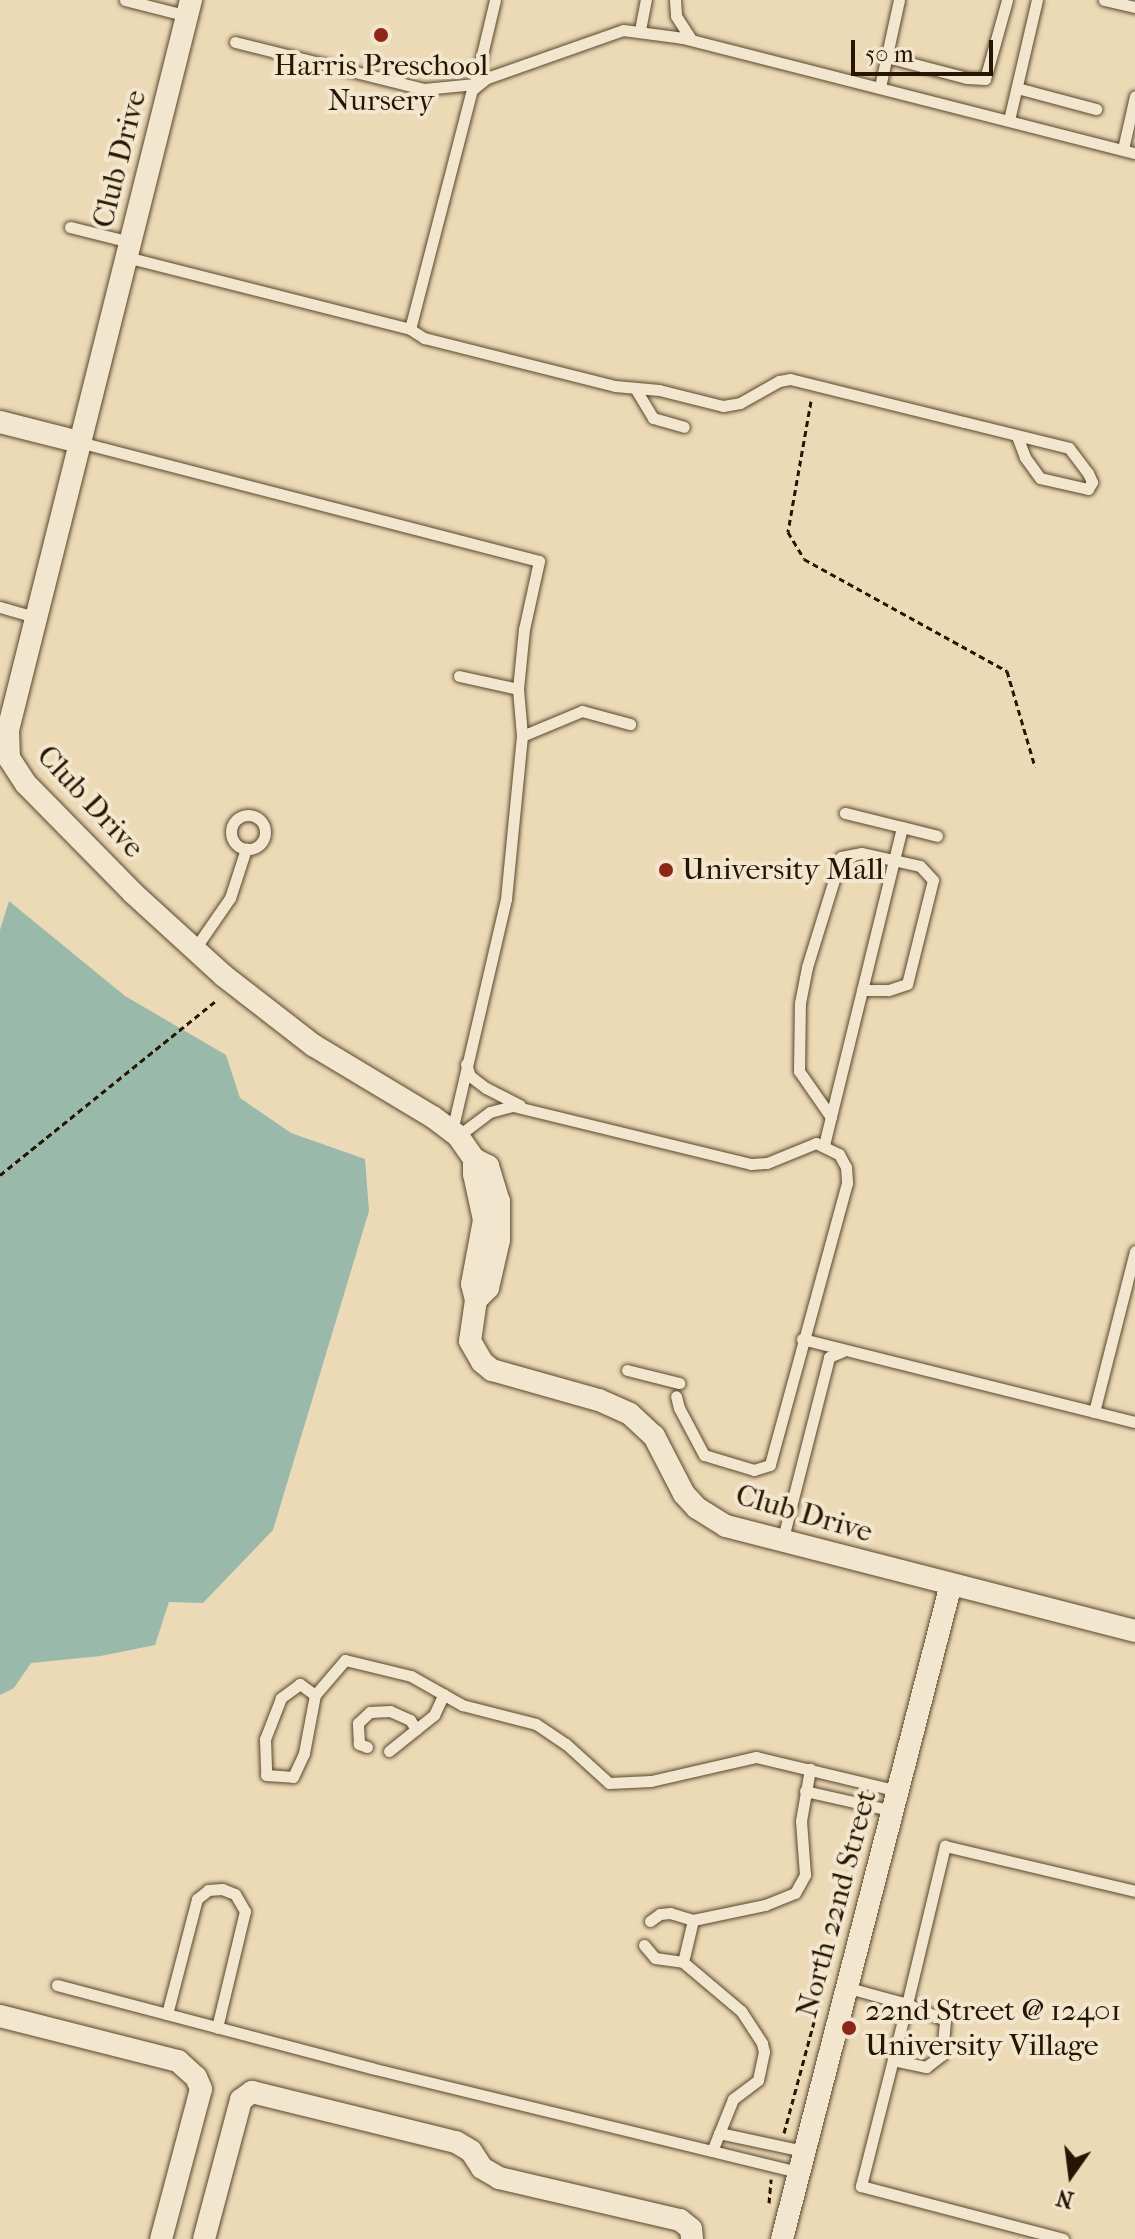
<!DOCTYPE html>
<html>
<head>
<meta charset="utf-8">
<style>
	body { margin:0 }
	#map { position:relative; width:1135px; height:2239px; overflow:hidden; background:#ecd9b5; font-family:"IM FELL French Canon",serif }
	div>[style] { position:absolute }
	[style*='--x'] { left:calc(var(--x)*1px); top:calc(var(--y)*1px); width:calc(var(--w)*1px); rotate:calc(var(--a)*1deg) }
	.water>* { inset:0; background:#99baaa }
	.path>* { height:3px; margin-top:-1.5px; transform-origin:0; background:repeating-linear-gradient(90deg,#261601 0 6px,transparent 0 10px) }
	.roads { filter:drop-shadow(0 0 2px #58472e) drop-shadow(0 0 2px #58472e) }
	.lane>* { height:11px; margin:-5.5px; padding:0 5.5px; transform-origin:5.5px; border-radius:5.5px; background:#f3e6cf }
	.lane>.ring { margin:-5.5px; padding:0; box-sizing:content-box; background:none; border:11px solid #f3e6cf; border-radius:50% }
	.street>* { height:22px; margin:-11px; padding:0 11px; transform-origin:11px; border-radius:11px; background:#f3e6cf }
	.dots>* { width:22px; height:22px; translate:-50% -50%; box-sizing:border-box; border:4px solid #f3e6cf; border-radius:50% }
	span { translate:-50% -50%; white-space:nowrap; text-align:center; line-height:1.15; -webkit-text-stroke:8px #f3e6cf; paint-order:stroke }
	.poi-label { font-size:30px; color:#261601 }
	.left { translate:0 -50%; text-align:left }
	.street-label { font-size:30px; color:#261601 }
	.north { position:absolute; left:1031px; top:2135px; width:80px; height:80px; -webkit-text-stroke:6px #f3e6cf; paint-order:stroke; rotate:194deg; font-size:22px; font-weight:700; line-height:32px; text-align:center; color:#261601 }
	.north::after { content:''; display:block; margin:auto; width:28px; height:36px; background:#261601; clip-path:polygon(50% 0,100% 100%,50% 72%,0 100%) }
	.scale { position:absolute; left:851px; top:40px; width:142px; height:36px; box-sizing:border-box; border:4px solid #261601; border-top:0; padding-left:10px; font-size:24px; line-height:28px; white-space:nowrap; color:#261601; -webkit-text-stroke:6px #f3e6cf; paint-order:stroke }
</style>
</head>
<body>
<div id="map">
	<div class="water">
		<i style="clip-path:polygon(9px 901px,125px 996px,226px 1055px,240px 1098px,291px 1133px,365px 1159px,369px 1211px,273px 1530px,203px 1603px,169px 1602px,155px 1645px,101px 1656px,31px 1663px,14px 1688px,0 1695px,0 930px)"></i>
	</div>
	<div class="path">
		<i style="--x:811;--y:401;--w:133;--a:100"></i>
		<i style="--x:788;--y:532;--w:31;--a:59"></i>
		<i style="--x:804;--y:559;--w:232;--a:28.9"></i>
		<i style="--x:1007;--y:671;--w:100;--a:73.7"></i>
		<i style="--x:0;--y:1175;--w:280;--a:-38.9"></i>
		<i style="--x:784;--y:2133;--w:192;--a:-74.9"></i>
		<i style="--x:769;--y:2203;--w:24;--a:-85"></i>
	</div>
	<div class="roads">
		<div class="lane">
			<i style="--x:125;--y:0;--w:65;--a:14.3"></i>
			<i style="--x:675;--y:0;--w:16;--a:86"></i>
			<i style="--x:676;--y:16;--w:27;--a:57"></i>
			<i style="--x:1104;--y:0;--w:32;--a:13"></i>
			<i style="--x:640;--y:30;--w:31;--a:-79"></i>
			<i style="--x:235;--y:42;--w:195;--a:14"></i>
			<i style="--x:424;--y:89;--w:51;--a:-5.6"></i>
			<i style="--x:475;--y:84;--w:86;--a:-76.6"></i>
			<i style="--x:887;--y:57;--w:83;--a:14.7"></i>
			<i style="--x:967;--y:78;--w:18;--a:3"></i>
			<i style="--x:985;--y:79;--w:82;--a:-74.4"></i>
			<i style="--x:880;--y:87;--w:89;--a:-77.7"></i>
			<i style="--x:1017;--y:88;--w:82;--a:14.9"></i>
			<i style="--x:1009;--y:120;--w:123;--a:-76.9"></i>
			<i style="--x:1123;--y:149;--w:54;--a:-77.2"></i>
			<i style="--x:70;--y:227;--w:62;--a:14"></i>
			<i style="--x:126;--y:257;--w:293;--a:14.2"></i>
			<i style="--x:410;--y:329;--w:247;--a:-75.5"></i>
			<i style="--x:472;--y:90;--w:19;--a:-39"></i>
			<i style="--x:487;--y:78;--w:144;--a:-19.4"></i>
			<i style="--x:623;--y:30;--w:61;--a:7.6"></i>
			<i style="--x:683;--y:38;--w:466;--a:14.3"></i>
			<i style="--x:410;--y:329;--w:17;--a:33"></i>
			<i style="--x:424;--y:338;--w:197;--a:14.1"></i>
			<i style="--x:615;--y:386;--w:44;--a:5.2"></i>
			<i style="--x:659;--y:390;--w:66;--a:14"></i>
			<i style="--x:723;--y:406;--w:17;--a:-10"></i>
			<i style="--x:740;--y:403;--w:45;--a:-29.4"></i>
			<i style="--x:779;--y:381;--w:11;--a:-10"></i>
			<i style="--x:790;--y:379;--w:179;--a:13.9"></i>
			<i style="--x:964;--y:422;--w:108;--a:13.9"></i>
			<i style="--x:1069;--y:448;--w:31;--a:53"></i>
			<i style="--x:1088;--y:473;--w:10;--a:66"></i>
			<i style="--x:1092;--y:482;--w:8;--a:120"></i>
			<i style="--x:1088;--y:489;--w:49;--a:-167.1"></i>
			<i style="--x:1040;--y:478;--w:26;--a:-126"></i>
			<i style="--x:1025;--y:457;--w:22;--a:-111"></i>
			<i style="--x:635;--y:388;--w:35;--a:59"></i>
			<i style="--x:653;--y:418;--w:32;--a:16"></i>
			<i style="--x:79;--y:442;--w:475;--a:14.5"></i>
			<i style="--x:539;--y:561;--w:70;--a:102.4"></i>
			<i style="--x:524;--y:629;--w:60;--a:95.7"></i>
			<i style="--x:518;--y:689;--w:47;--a:85.1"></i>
			<i style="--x:0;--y:607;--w:37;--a:16"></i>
			<i style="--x:459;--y:676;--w:60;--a:12.4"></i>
			<i class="ring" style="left:231px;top:815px;width:23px;height:23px"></i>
			<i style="--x:902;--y:827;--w:36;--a:14"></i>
			<i style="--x:194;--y:950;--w:63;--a:-55.3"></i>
			<i style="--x:230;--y:898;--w:52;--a:-71.9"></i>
			<i style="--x:466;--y:1064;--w:13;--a:72"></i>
			<i style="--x:470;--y:1076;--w:20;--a:37"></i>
			<i style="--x:486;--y:1088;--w:38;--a:27"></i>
			<i style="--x:831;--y:1117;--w:56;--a:-124.8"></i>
			<i style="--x:799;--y:1071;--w:68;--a:-89.2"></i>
			<i style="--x:800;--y:1003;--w:37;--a:-79"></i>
			<i style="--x:807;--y:967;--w:115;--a:-72.8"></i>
			<i style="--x:841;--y:857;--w:21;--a:-11"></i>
			<i style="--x:862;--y:853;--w:59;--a:12.6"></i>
			<i style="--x:920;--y:866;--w:19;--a:47"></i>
			<i style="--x:933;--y:880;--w:107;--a:104"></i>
			<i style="--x:907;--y:984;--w:20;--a:162"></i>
			<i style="--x:888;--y:990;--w:26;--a:180"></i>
			<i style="--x:452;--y:1131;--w:238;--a:-76.9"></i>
			<i style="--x:506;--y:899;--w:164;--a:-84.4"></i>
			<i style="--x:522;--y:736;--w:65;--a:-22.6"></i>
			<i style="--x:582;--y:711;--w:50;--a:15.2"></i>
			<i style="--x:458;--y:1136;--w:40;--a:-37"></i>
			<i style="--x:490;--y:1112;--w:24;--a:-15"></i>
			<i style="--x:513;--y:1106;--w:245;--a:13.7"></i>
			<i style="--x:751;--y:1164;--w:16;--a:-4"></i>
			<i style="--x:767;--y:1163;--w:53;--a:-22.2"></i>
			<i style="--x:816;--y:1143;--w:25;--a:26"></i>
			<i style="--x:839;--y:1154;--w:15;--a:62"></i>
			<i style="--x:846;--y:1167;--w:16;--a:86"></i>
			<i style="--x:847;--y:1183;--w:292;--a:105.3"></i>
			<i style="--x:770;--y:1465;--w:17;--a:163"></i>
			<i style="--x:754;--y:1470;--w:52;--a:-163.3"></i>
			<i style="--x:704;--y:1455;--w:53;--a:-118"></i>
			<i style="--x:679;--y:1408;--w:12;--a:-104"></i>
			<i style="--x:824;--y:1145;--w:327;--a:-76.2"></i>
			<i style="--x:902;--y:827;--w:59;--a:-166.2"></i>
			<i style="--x:802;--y:1339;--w:343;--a:14"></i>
			<i style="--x:627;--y:1370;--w:54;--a:14"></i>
			<i style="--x:1094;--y:1412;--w:166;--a:-75.7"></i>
			<i style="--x:782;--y:1542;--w:191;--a:-75.7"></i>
			<i style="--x:829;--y:1357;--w:15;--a:-23"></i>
			<i style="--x:315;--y:1695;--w:19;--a:-144"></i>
			<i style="--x:300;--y:1684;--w:24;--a:144"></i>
			<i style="--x:281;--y:1698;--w:44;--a:111.3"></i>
			<i style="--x:265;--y:1739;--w:36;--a:88"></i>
			<i style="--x:266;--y:1775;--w:27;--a:4"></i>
			<i style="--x:293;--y:1777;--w:26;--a:-65"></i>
			<i style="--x:304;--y:1753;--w:59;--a:-79.3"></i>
			<i style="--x:315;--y:1695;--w:46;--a:-49.4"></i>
			<i style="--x:345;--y:1660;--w:68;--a:13.6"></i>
			<i style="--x:411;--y:1676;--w:59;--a:29.6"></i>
			<i style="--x:462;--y:1705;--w:76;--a:14.4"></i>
			<i style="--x:536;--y:1724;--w:36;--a:34"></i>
			<i style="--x:566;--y:1744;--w:58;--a:42.2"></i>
			<i style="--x:609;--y:1783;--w:42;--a:-2.7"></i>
			<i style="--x:651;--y:1781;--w:108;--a:-12.9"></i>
			<i style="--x:756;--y:1757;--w:147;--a:13.4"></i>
			<i style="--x:367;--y:1747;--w:9;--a:-159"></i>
			<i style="--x:359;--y:1744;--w:21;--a:-93"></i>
			<i style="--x:358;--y:1723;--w:16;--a:-43"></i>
			<i style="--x:370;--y:1712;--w:20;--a:-3"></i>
			<i style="--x:390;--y:1711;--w:22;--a:24"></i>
			<i style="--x:410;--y:1720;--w:11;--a:56"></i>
			<i style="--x:389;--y:1751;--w:58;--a:-38.7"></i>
			<i style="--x:434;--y:1715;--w:23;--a:-65"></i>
			<i style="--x:805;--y:1791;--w:91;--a:12.7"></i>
			<i style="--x:650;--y:1921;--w:12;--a:-35"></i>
			<i style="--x:660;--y:1914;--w:10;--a:-6"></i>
			<i style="--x:670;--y:1913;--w:24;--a:17"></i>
			<i style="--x:644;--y:1945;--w:17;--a:50"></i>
			<i style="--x:655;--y:1958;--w:28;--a:8"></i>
			<i style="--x:57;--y:1985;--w:325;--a:14.8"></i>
			<i style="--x:371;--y:2068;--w:440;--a:13.7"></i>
			<i style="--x:845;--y:1987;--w:64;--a:15.3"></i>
			<i style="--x:907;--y:2004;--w:188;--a:104.2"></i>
			<i style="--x:861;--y:2186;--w:209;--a:14.7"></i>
			<i style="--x:167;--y:2014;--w:119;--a:-75.4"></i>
			<i style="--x:197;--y:1899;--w:14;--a:-39"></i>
			<i style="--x:208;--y:1890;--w:14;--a:-4"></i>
			<i style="--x:222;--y:1889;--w:14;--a:21"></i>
			<i style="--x:235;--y:1894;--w:20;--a:60"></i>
			<i style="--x:245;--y:1911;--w:120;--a:103.5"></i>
			<i style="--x:893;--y:2060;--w:34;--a:12"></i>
			<i style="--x:926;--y:2067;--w:20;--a:-37"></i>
			<i style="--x:942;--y:2055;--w:35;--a:-85"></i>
			<i style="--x:945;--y:2020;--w:41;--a:-157.2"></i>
			<i style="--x:907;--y:2004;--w:163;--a:-76.5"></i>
			<i style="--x:945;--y:1846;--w:195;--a:13.3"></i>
			<i style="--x:719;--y:2133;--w:87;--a:12"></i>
			<i style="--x:712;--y:2151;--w:56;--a:-68"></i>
			<i style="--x:733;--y:2099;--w:31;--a:-37"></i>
			<i style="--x:758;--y:2080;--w:29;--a:-78"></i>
			<i style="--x:764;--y:2052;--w:9;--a:-103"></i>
			<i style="--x:762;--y:2043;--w:38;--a:-123"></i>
			<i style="--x:741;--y:2011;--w:76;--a:-139.8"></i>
			<i style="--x:683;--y:1962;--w:43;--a:-76.6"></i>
			<i style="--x:693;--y:1920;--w:74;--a:-11.8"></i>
			<i style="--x:765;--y:1905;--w:32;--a:-22"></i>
			<i style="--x:795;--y:1893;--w:21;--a:-61"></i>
			<i style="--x:805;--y:1875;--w:54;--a:-94.2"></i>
			<i style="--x:801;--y:1821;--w:53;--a:-80.2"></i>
		</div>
		<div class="street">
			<i style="--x:191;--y:0;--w:753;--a:104.07"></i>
			<i style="--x:8;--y:730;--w:28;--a:88"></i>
			<i style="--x:9;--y:758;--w:31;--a:57"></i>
			<i style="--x:26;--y:784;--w:153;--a:45.5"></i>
			<i style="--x:133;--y:893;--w:123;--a:42.4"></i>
			<i style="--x:224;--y:976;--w:113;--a:37.8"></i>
			<i style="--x:313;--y:1045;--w:140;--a:31"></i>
			<i style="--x:433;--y:1117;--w:31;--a:37"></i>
			<i style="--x:458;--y:1136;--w:28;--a:55"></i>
			<i style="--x:474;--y:1159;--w:16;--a:27"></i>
			<i style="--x:488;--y:1166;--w:37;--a:73"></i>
			<i style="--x:499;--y:1201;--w:39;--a:90"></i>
			<i style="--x:499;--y:1240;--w:49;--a:102.9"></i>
			<i style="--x:488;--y:1288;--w:17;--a:135"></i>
			<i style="--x:0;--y:422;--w:81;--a:14.2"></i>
			<i style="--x:474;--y:1159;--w:15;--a:90"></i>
			<i style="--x:474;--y:1174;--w:47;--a:77.7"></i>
			<i style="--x:484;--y:1220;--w:65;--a:100.6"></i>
			<i style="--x:472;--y:1284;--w:16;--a:76"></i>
			<i style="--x:476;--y:1300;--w:41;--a:98.3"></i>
			<i style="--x:470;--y:1341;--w:24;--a:60"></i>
			<i style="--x:482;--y:1362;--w:13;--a:39"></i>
			<i style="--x:492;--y:1370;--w:111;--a:15.7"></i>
			<i style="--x:599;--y:1400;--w:34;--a:24"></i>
			<i style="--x:630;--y:1414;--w:33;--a:43"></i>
			<i style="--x:654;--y:1436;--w:65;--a:62.7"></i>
			<i style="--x:684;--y:1494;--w:19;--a:47"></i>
			<i style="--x:697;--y:1508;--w:34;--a:32"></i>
			<i style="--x:726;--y:1526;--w:422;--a:14.4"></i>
			<i style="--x:0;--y:2016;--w:184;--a:14.2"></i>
			<i style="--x:178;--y:2061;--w:24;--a:42"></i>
			<i style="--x:196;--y:2077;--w:13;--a:67"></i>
			<i style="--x:201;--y:2089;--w:155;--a:104.9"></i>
			<i style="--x:204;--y:2239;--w:144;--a:-75.1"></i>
			<i style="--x:241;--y:2100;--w:14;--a:-36"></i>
			<i style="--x:252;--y:2092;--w:210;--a:13.8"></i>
			<i style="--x:456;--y:2142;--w:17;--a:31"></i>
			<i style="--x:471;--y:2151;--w:20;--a:57"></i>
			<i style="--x:482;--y:2168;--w:20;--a:30"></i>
			<i style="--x:499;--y:2178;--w:186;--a:13.1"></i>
			<i style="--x:680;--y:2220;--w:14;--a:39"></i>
			<i style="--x:691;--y:2229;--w:10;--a:84"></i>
			<i style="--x:782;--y:2239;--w:676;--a:-75.53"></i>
		</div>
	</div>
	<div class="dots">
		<i style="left:381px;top:35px;background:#8f2418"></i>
		<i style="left:666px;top:870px;background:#8f2418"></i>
		<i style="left:849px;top:2028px;background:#8f2418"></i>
	</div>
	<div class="poi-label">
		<span style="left:381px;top:83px">Harris Preschool<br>Nursery</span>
		<span class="left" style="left:682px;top:870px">University Mall</span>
		<span class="left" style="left:865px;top:2028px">22nd Street @ 12401<br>University Village</span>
	</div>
	<div class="street-label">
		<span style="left:120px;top:159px;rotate:-76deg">Club Drive</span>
		<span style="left:90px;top:802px;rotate:47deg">Club Drive</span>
		<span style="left:804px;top:1514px;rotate:16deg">Club Drive</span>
		<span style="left:837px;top:1904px;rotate:-75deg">North 22nd Street</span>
	</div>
	<div class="north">N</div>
	<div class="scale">50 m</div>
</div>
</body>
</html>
